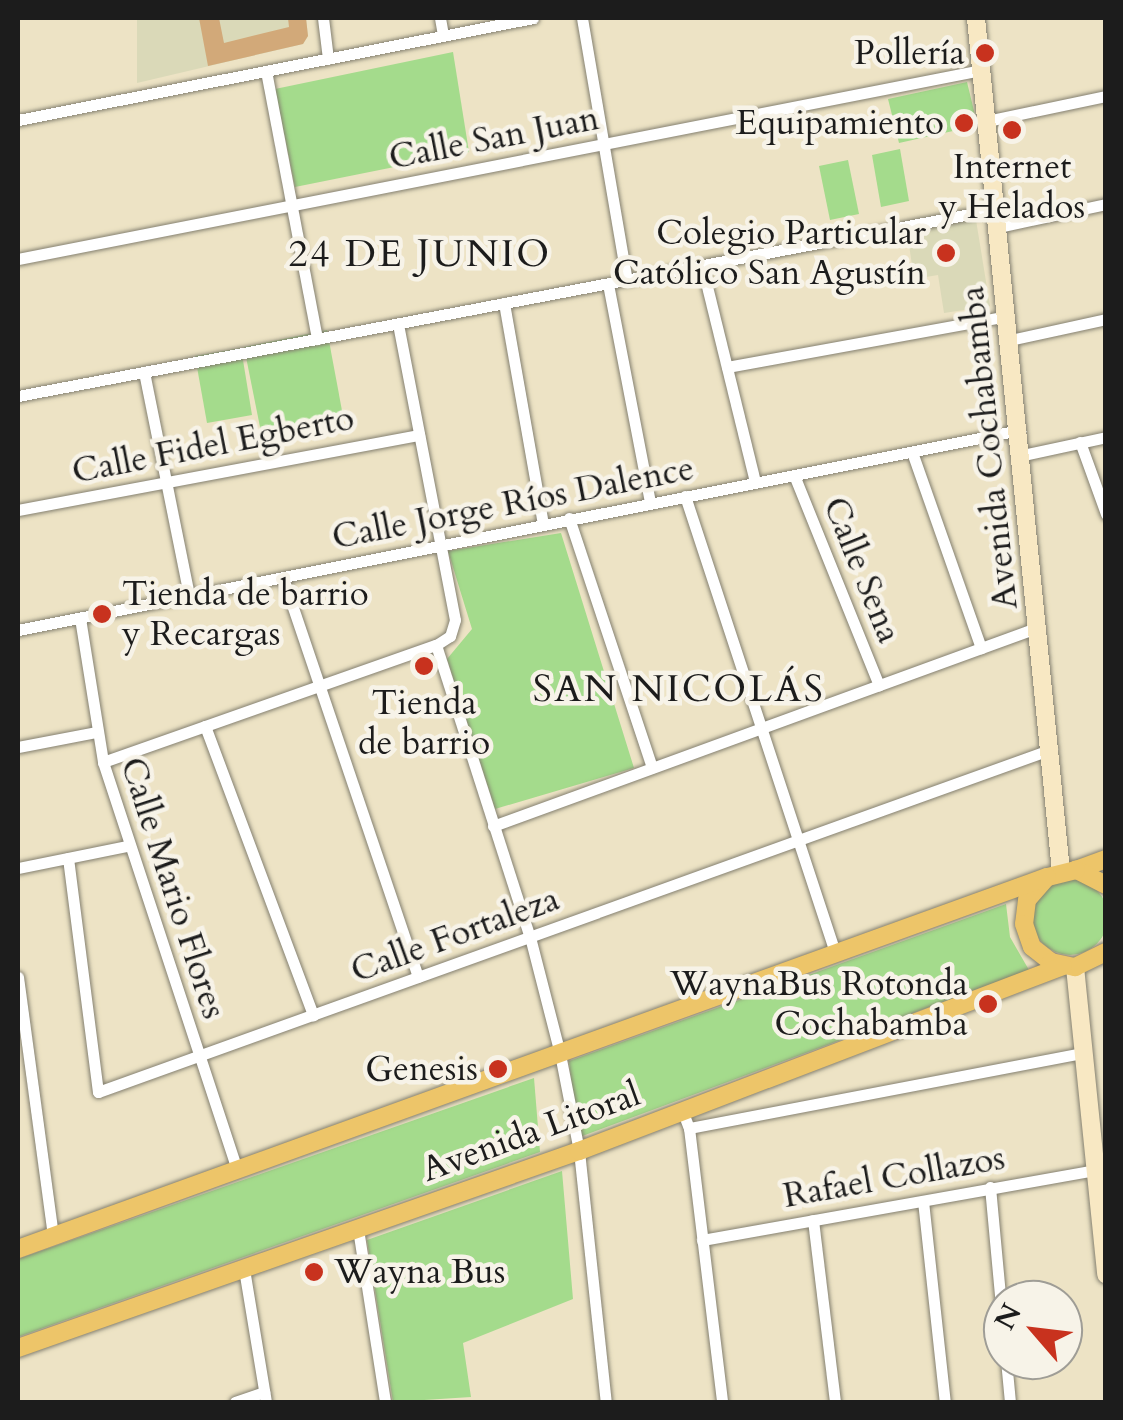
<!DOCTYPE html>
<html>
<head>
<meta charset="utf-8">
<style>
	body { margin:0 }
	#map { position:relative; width:1123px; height:1420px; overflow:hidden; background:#ede3c5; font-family:Cardo,serif }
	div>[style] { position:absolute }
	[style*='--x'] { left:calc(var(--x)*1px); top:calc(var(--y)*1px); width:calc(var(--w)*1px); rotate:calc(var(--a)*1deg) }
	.built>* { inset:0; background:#dad9b8 }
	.green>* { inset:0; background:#a4db8c }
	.round { border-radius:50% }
	.building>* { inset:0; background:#d2a979 }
	.roads { filter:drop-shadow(0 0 2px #848070) drop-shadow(0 0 2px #848070) }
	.minor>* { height:11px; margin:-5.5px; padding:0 5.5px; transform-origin:5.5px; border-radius:5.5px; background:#fff }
	.secondary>* { height:18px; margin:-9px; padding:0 9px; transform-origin:9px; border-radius:9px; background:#f8e8c3 }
	.primary>* { height:18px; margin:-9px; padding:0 9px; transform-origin:9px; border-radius:9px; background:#edc569 }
	.dots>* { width:28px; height:28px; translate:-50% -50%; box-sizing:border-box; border:5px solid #f7f3e8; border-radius:50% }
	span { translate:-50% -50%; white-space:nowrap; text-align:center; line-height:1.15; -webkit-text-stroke:9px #f7f3e8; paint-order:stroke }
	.poi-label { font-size:35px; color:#1c1c1c }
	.right { translate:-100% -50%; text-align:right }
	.left { translate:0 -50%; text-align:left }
	.street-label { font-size:35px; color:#1c1c1c }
	.neighbourhood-label { font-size:38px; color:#1c1c1c; letter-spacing:2.5px }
	.frame { position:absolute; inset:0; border:20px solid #1c1c1c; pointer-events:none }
	.north { position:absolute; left:983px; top:1280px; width:100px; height:100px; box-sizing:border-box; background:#f7f3e8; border:2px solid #9f9d96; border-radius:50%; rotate:298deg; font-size:28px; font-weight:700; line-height:40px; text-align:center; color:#1c1c1c }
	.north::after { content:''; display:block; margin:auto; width:35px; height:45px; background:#c8321e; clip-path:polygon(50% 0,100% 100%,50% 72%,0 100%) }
</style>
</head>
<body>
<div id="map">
	<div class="built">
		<i style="clip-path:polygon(137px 18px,306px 18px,308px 36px,303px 44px,137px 83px)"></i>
		<i style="clip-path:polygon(976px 220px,990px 306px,944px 313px,938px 275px,914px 279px,907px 231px)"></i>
	</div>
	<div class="green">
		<i style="clip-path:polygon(453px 52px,469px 152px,295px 187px,275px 89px)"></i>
		<i style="clip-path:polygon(967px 82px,975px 115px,952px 119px,953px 131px,899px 143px,888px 99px)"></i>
		<i style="clip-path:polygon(900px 149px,909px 201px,881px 207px,872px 155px)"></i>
		<i style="clip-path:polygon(848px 160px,859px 214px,830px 220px,819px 166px)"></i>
		<i style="clip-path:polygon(327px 330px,343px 416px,261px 432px,244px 347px)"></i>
		<i style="clip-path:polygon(241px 348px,252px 415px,207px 423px,195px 356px)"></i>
		<i style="clip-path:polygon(561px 533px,634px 768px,495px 809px,447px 659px,472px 629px,448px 551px)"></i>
		<i class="round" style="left:1032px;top:879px;width:76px;height:76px"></i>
		<i style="clip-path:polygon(1006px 904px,1010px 937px,1029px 970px,577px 1138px,569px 1061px)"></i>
		<i style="clip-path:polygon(534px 1078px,540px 1152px,18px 1337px,18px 1259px)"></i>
		<i style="clip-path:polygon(562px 1171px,573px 1299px,463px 1343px,471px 1397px,393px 1402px,367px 1240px)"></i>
	</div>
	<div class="building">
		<i style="clip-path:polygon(199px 18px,219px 18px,224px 43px,289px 27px,288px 18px,306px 18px,308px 36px,303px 44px,208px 66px)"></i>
		<i style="clip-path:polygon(975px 115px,977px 128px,953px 131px,951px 119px)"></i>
	</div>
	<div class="roads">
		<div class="minor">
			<i style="--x:323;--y:18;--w:41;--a:83"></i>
			<i style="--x:440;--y:18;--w:17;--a:80"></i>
			<i style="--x:582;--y:18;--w:266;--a:80.3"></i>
			<i style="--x:266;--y:71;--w:273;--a:79.2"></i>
			<i style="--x:18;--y:120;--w:525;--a:-11.2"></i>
			<i style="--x:987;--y:121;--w:122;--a:-11.9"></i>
			<i style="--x:998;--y:227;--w:110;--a:-12"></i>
			<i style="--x:18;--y:259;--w:981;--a:-11.1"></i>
			<i style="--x:702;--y:266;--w:222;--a:76.2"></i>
			<i style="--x:608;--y:284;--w:223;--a:79.1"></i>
			<i style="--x:504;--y:303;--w:224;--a:80"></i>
			<i style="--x:398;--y:324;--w:301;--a:79.1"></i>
			<i style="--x:455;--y:620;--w:17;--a:107"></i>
			<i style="--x:450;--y:636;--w:17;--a:147"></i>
			<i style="--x:436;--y:645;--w:307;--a:72.2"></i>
			<i style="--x:530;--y:937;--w:121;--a:75.6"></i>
			<i style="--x:560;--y:1054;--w:99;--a:78.9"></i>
			<i style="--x:579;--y:1151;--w:252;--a:83.9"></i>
			<i style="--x:1010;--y:340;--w:98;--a:-12.3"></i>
			<i style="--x:727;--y:367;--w:286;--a:-10.3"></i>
			<i style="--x:144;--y:372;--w:228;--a:78.6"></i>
			<i style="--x:18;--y:396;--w:996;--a:-10.82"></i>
			<i style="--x:1080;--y:442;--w:77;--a:70.1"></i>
			<i style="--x:912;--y:452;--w:208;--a:70.6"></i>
			<i style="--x:1023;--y:455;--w:85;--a:-12.2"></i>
			<i style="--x:794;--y:475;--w:227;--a:68"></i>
			<i style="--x:685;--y:496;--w:481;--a:71.8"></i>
			<i style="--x:18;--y:510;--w:408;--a:-10.6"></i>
			<i style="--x:569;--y:518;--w:263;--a:71.6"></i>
			<i style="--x:283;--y:578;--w:421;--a:71.3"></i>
			<i style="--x:80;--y:618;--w:146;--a:80.9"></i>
			<i style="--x:103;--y:762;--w:429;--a:71.8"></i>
			<i style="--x:18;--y:630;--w:1022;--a:-11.29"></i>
			<i style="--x:205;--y:726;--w:309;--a:69.5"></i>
			<i style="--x:18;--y:747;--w:79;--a:-10.9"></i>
			<i style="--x:103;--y:762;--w:353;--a:-19.4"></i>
			<i style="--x:493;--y:826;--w:581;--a:-20.03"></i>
			<i style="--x:68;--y:858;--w:236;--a:82.7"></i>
			<i style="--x:98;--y:1092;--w:1014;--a:-19.78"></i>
			<i style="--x:18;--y:868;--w:111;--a:-11.4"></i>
			<i style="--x:18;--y:977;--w:262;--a:82.3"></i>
			<i style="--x:682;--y:1110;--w:19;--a:69"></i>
			<i style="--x:689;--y:1128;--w:276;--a:83.1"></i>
			<i style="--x:689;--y:1128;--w:402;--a:-10.8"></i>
			<i style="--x:990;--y:1187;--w:141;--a:84.7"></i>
			<i style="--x:923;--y:1201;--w:202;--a:83.8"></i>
			<i style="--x:813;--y:1220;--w:183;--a:83.1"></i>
			<i style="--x:358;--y:1229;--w:175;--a:81.1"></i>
			<i style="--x:702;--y:1240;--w:399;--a:-10.1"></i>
			<i style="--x:244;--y:1269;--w:135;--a:80.6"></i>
			<i style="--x:1006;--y:1360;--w:42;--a:84.6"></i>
			<i style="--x:235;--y:1402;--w:31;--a:-19"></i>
		</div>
		<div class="secondary">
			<i style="--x:976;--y:18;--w:857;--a:84.31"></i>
			<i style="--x:1075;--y:967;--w:309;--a:84.2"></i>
		</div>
		<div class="primary">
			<i style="--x:1076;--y:870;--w:32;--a:-20"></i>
			<i style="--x:1106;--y:885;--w:34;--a:-153"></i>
			<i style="--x:1076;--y:870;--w:30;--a:166"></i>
			<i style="--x:1047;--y:877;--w:30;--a:131"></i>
			<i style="--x:1027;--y:900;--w:24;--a:97"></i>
			<i style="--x:1024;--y:924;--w:24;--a:71"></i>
			<i style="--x:1032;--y:947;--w:24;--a:38"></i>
			<i style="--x:1051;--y:962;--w:25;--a:12"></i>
			<i style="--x:1075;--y:967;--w:34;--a:-26"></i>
			<i style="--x:18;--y:1249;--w:1094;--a:-19.88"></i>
			<i style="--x:18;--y:1348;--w:595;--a:-19.35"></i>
			<i style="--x:579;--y:1151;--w:518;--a:-20.92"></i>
		</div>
	</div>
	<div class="dots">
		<i style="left:985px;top:53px;background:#c8321e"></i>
		<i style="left:964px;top:123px;background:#c8321e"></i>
		<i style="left:1012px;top:130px;background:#c8321e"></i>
		<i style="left:946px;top:253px;background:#c8321e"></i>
		<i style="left:102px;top:614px;background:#c8321e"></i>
		<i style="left:424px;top:666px;background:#c8321e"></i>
		<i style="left:988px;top:1004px;background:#c8321e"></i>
		<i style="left:498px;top:1069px;background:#c8321e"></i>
		<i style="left:314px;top:1272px;background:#c8321e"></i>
	</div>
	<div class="poi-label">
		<span class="right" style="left:965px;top:53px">Pollería</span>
		<span class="right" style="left:944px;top:123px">Equipamiento</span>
		<span style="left:1012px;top:187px">Internet<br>y Helados</span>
		<span class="right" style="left:926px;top:253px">Colegio Particular<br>Católico San Agustín</span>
		<span class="left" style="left:122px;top:614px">Tienda de barrio<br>y Recargas</span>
		<span style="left:424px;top:723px">Tienda<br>de barrio</span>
		<span class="right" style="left:968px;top:1004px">WaynaBus Rotonda<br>Cochabamba</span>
		<span class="right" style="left:478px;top:1069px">Genesis</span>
		<span class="left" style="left:334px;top:1272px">Wayna Bus</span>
	</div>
	<div class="street-label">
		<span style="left:494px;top:138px;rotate:-11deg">Calle San Juan</span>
		<span style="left:213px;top:445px;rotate:-11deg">Calle Fidel Egberto</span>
		<span style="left:989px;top:448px;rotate:-96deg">Avenida Cochabamba</span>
		<span style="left:513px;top:503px;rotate:-11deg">Calle Jorge Ríos Dalence</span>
		<span style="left:862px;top:570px;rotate:68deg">Calle Sena</span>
		<span style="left:173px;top:888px;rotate:72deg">Calle Mario Flores</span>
		<span style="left:455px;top:935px;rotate:-20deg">Calle Fortaleza</span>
		<span style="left:531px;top:1132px;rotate:-20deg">Avenida Litoral</span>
		<span style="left:894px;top:1177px;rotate:-10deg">Rafael Collazos</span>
	</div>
	<div class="neighbourhood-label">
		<span style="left:420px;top:255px">24 DE JUNIO</span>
		<span style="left:679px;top:690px">SAN NICOLÁS</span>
	</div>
	<div class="frame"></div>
	<div class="north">N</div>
</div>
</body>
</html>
